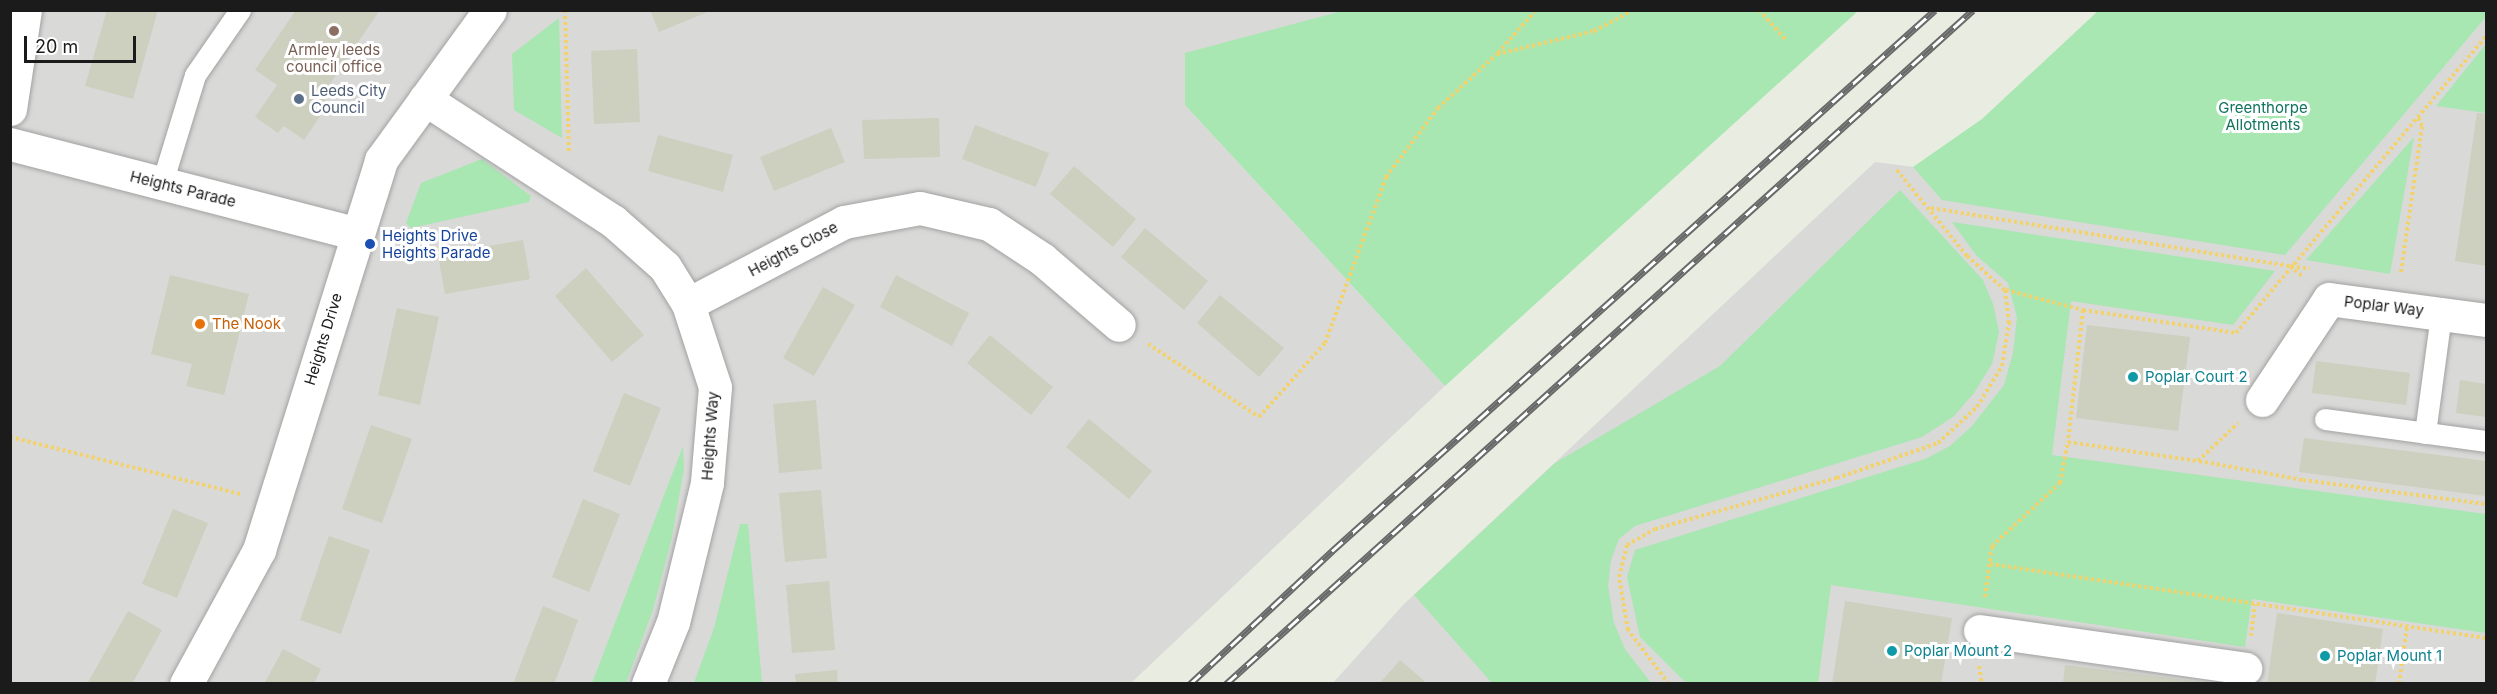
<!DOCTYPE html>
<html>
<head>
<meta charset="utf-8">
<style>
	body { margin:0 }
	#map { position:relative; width:2497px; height:694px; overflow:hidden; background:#e9ede1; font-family:Inter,sans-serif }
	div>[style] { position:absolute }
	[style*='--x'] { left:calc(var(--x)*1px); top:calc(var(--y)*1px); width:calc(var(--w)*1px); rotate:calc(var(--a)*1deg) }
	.residential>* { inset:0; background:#d9d9d8 }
	.grass>* { inset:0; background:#a8e6b2 }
	.building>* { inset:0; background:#cdcfbf }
	.path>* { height:4px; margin-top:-2px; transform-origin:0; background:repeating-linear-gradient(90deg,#f4d26b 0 3px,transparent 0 6px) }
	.roads { filter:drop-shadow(0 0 2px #a2a2a2) drop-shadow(0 0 2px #a2a2a2) }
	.service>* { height:21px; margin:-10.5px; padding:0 10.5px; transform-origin:10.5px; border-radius:10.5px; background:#fff }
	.pedestrian>* { height:32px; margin:-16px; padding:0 16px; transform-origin:16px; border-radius:16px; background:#fff }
	.minor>* { height:33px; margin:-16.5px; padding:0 16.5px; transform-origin:16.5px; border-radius:16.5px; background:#fff }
	.rail>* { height:7px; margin-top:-3.5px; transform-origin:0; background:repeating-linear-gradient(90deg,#fff 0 14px,#696969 0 28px); box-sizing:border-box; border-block:2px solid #696969 }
	.dots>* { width:16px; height:16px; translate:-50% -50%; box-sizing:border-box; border:3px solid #fff; border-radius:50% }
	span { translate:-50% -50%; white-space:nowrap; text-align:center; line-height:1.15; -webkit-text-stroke:6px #fff; paint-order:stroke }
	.education-label { font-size:15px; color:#785e54 }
	.service-label { font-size:15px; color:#4e5e75 }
	.left { translate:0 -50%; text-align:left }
	.park-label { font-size:15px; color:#0f7459 }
	.street-label { font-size:15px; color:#1b1b1b }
	.transit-label { font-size:15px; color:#164399 }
	.food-label { font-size:15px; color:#c56008 }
	.culture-label { font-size:15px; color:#0d838f }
	.frame { position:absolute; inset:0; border:12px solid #1b1b1b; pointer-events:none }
	.scale { position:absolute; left:24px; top:36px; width:112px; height:27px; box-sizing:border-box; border:3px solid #1b1b1b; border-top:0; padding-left:8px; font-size:18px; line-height:21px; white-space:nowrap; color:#1b1b1b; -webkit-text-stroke:4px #fff; paint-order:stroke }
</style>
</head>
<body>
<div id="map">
	<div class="residential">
		<i style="clip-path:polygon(10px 11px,1342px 11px,1185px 105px,1445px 386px,1131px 683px,11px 683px)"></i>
		<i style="clip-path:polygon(2486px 17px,2486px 683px,1332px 684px,1403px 605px,1875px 162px,2047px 184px,2304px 231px)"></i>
	</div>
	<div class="grass">
		<i style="clip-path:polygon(1342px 11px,1342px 10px,1858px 11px,1445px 386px,1185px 105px,1185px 53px)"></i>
		<i style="clip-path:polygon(2098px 11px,2486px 10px,2486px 17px,2285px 255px,1942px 200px,1913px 167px,1982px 119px)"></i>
		<i style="clip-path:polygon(559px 18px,562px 138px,514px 110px,512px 54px)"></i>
		<i style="clip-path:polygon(2486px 44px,2486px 113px,2436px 106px)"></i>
		<i style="clip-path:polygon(2414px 137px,2390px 274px,2306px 260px)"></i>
		<i style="clip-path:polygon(482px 159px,531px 196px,529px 202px,411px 228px,406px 223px,421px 183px)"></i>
		<i style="clip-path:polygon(1900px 190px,1983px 280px,1993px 304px,1999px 332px,1992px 364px,1974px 393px,1953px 417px,1922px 437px,1635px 526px,1619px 539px,1611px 560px,1608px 586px,1614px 623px,1625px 649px,1651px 683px,1492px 683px,1414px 595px,1555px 463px,1720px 366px)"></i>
		<i style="clip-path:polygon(1952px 222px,2275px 271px,2233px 325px,2071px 301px,2052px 455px,2486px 514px,2486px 633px,2252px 599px,2245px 647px,1831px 585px,1818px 683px,1686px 683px,1640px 637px,1627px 577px,1635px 550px,1925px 459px,1950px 446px,1972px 426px,2004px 385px,2013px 353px,2017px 317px,2008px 283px,1976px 255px)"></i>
		<i style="clip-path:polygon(683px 446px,684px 469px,672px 537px,653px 610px,626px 683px,592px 683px)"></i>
		<i style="clip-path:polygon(740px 524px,748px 524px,762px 683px,694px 683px,714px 628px)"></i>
	</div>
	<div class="building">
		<i style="clip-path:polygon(107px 10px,158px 10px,133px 99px,85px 86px)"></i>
		<i style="clip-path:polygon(296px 10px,380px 10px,321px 97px,329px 103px,304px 140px,284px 126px,278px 133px,255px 117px,277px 85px,255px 70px)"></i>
		<i style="clip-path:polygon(650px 10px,710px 10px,710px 11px,659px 32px)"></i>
		<i style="clip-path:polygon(637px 49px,640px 122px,594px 124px,591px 51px)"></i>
		<i style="clip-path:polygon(2477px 113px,2486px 114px,2486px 266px,2455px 261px)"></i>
		<i style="clip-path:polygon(939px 118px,940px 157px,864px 159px,862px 120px)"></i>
		<i style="clip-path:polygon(975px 125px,1049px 153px,1036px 187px,962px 159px)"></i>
		<i style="clip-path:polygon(831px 128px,845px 162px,774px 191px,760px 157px)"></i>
		<i style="clip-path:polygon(658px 135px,733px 155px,723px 192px,648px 171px)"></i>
		<i style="clip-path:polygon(1074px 166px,1136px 219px,1113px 247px,1050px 194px)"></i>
		<i style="clip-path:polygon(1145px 228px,1208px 281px,1184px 310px,1121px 257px)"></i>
		<i style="clip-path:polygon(523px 240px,530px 279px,445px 294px,438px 255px)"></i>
		<i style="clip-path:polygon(586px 268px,644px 335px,612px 362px,555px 296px)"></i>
		<i style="clip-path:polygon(170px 275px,249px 294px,224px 395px,186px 386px,192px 364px,151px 354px)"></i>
		<i style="clip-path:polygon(896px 275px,969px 313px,952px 346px,880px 307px)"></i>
		<i style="clip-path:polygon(823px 287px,855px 305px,814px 376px,783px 358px)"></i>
		<i style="clip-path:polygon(1220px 295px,1284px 348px,1259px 377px,1197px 323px)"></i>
		<i style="clip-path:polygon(397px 308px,439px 317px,420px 405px,378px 395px)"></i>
		<i style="clip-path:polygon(2087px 325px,2190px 337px,2178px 431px,2076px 418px)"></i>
		<i style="clip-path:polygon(990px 335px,1053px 387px,1031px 415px,967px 363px)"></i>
		<i style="clip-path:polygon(2316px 361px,2410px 373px,2406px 405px,2312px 393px)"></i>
		<i style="clip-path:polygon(2460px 380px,2486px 384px,2486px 417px,2456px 413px)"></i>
		<i style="clip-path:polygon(624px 393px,661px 408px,630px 486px,593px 471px)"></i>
		<i style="clip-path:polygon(816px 400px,822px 469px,779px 473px,773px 404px)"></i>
		<i style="clip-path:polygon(1089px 419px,1152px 471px,1129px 499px,1066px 447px)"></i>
		<i style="clip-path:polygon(371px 425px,412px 439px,382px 523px,342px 509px)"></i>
		<i style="clip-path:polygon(2304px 438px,2486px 461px,2486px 496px,2299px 472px)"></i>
		<i style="clip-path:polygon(821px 490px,827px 558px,785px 562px,779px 493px)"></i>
		<i style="clip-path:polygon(583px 499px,620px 514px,589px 592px,552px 577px)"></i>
		<i style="clip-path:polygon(173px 509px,208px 523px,177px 598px,142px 584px)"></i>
		<i style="clip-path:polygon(329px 536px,370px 550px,341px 634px,300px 620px)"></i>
		<i style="clip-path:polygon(829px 581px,835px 650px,792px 653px,786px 585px)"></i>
		<i style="clip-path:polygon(1845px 601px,1952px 618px,1941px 684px,1832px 684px)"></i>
		<i style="clip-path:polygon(543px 606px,578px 620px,565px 656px,554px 684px,513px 684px)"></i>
		<i style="clip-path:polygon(128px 611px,162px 630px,132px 684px,87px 684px)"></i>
		<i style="clip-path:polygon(2277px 613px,2383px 629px,2375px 684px,2267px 684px)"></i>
		<i style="clip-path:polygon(283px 649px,321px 669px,314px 684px,264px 684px)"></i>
		<i style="clip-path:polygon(1400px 660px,1421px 678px,1427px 684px,1379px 684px)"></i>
		<i style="clip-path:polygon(2065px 665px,2202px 682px,2202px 684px,2063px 684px)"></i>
		<i style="clip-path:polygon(837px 670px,838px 684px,796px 684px,795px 674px)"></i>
	</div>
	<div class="path">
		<i style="--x:565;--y:10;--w:141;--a:88.4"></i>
		<i style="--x:1759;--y:10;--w:39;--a:48"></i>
		<i style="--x:1498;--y:53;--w:57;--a:-48.5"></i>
		<i style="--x:1931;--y:208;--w:364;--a:9.2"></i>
		<i style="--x:2290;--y:266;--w:16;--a:40"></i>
		<i style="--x:2291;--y:266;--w:19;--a:9"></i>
		<i style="--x:2401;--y:272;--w:148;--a:-81.8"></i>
		<i style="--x:2422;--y:126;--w:10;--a:-114"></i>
		<i style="--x:2006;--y:290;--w:80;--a:14.6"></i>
		<i style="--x:2083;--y:310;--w:155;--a:8.5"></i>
		<i style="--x:2236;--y:333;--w:388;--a:-49.9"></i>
		<i style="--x:2083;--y:310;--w:133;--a:96.5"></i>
		<i style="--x:2068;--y:442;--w:131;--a:8.3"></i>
		<i style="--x:2198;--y:461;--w:55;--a:-43.5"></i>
		<i style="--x:1148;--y:344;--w:133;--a:33.3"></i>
		<i style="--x:1259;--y:417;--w:99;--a:-48.3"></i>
		<i style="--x:1325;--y:343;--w:177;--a:-69.8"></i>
		<i style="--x:1386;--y:177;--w:86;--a:-53"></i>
		<i style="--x:1438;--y:108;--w:80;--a:-42.5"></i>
		<i style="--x:1497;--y:54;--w:100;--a:-13.3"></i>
		<i style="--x:1594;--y:31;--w:44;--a:-28.3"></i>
		<i style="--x:10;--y:437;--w:238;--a:13.9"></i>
		<i style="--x:2199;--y:461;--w:106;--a:10.4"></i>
		<i style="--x:2303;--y:480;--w:185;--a:7.5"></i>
		<i style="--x:1990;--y:564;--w:501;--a:8.49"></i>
		<i style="--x:1985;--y:597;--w:51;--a:-82.2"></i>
		<i style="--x:1992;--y:546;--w:93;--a:-42.8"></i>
		<i style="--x:2060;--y:483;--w:42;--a:-79"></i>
		<i style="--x:2251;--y:636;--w:32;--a:-83"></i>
		<i style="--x:1979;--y:666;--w:18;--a:81"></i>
		<i style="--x:1669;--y:684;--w:68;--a:-127.2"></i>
		<i style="--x:1628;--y:630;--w:54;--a:-99.6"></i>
		<i style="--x:1619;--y:577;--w:33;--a:-76"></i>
		<i style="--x:1627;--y:545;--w:32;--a:-30"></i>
		<i style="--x:1655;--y:529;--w:189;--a:-15.7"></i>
		<i style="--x:1837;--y:478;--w:107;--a:-19.1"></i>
		<i style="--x:1938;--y:443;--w:53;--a:-42.7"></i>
		<i style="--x:1977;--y:407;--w:48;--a:-58.6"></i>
		<i style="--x:2002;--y:366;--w:44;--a:-80.8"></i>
		<i style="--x:2009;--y:323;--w:33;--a:-97"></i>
		<i style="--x:2005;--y:290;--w:51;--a:-138.2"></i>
		<i style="--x:1967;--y:256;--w:114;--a:-129.3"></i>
		<i style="--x:2399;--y:684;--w:59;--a:-82.1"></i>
	</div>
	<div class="roads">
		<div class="service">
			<i style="--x:162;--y:183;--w:113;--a:-73"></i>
			<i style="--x:195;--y:75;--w:79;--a:-55.3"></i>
			<i style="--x:2325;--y:419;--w:162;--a:7.8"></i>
			<i style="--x:2425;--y:433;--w:120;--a:-82.3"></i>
		</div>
		<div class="pedestrian">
			<i style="--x:1980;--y:631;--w:269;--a:8.1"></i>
		</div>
		<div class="minor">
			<i style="--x:425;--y:99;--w:224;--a:33"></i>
			<i style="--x:613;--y:221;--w:69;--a:41.5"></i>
			<i style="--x:665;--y:267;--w:44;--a:58.1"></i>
			<i style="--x:688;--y:304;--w:87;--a:72"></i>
			<i style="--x:715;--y:387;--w:96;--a:94.8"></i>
			<i style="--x:707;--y:483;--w:143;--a:103.7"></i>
			<i style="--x:673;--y:622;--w:67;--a:112"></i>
			<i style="--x:10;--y:109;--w:100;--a:-81.4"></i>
			<i style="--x:10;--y:144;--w:356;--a:14.5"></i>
			<i style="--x:688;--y:304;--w:176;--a:-27.7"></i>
			<i style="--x:844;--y:222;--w:77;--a:-10.4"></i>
			<i style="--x:920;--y:208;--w:71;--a:13.1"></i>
			<i style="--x:989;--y:224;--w:64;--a:33.4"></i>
			<i style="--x:1042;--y:259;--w:101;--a:40.6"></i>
			<i style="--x:2262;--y:400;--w:121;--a:-56.4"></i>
			<i style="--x:2329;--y:299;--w:158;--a:7.6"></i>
			<i style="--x:186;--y:684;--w:153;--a:-61.4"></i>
			<i style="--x:259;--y:550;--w:409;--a:-72.6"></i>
			<i style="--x:381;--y:160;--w:185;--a:-54"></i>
		</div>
	</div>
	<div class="rail">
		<i style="--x:1190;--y:684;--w:195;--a:-43.1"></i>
		<i style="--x:1332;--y:551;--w:810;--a:-41.9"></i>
		<i style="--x:1226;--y:684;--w:1006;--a:-42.06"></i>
	</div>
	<div class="dots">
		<i style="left:334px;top:31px;background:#8d6e63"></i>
		<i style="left:299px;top:99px;background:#5c6f8a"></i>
		<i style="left:370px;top:244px;background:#1a4fb4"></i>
		<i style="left:200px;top:324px;background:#e8710a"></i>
		<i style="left:2133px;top:377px;background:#0f9aa8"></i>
		<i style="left:1892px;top:651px;background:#0f9aa8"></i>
		<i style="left:2325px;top:656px;background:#0f9aa8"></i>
	</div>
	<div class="education-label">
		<span style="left:334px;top:58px">Armley leeds<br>council office</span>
	</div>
	<div class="service-label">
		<span class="left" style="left:311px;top:99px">Leeds City<br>Council</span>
	</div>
	<div class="park-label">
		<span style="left:2263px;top:116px">Greenthorpe<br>Allotments</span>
	</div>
	<div class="street-label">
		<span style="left:183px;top:189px;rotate:14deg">Heights Parade</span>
		<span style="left:793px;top:249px;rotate:-28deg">Heights Close</span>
		<span style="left:2384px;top:306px;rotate:7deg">Poplar Way</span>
		<span style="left:323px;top:339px;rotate:-73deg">Heights Drive</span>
		<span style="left:710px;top:436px;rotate:-86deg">Heights Way</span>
	</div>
	<div class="transit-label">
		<span class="left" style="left:382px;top:244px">Heights Drive<br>Heights Parade</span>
	</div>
	<div class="food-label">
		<span class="left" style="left:212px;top:324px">The Nook</span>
	</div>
	<div class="culture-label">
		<span class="left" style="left:2145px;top:377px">Poplar Court 2</span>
		<span class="left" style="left:1904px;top:651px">Poplar Mount 2</span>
		<span class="left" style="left:2337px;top:656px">Poplar Mount 1</span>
	</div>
	<div class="frame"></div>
	<div class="scale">20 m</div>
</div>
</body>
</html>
